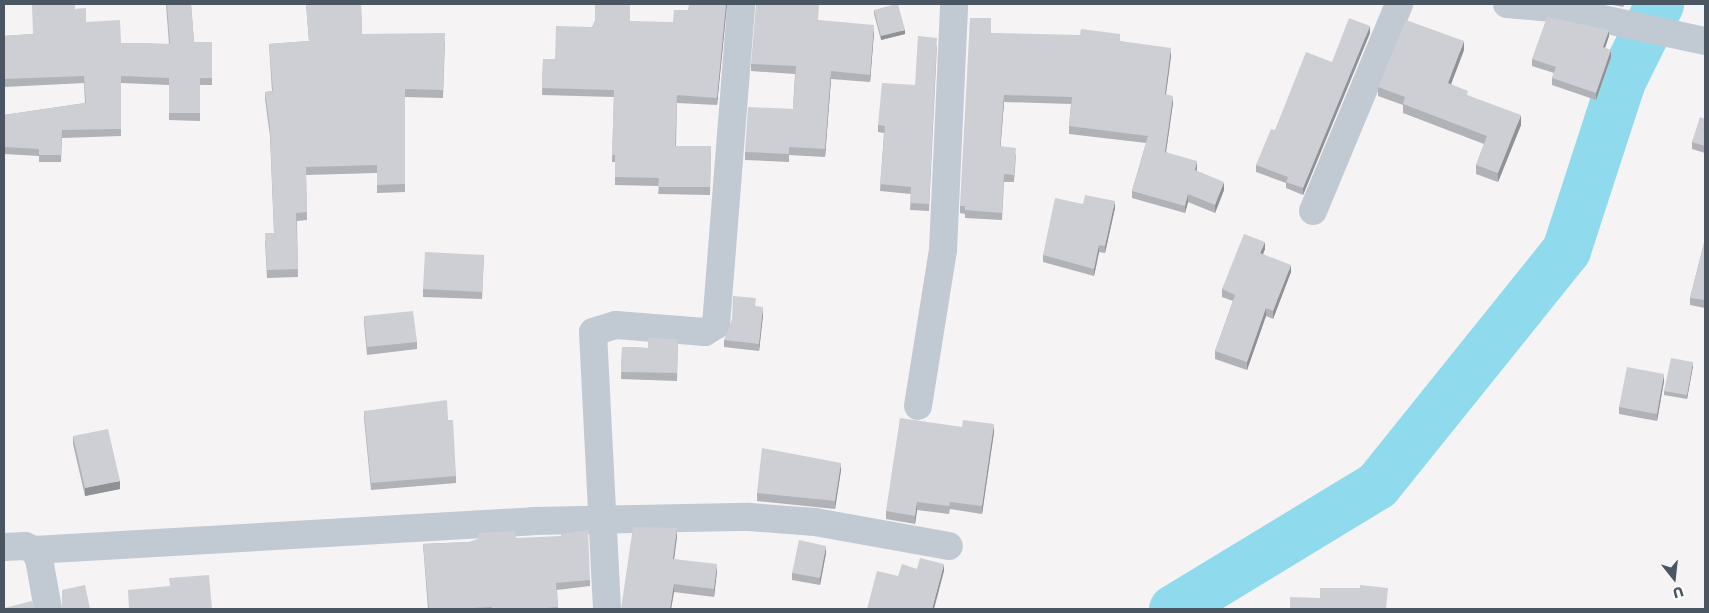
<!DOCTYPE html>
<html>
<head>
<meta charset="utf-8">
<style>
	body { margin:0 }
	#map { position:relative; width:1709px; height:613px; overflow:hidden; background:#f5f3f3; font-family:"Golos Text",sans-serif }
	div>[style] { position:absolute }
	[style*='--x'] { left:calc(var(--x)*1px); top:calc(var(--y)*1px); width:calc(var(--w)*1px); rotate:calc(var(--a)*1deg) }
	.river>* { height:49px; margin:-24.5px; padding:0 24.5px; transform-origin:24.5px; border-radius:24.5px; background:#90daee }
	.minor>* { height:28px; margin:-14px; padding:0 14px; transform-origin:14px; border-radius:14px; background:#c1cad2 }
	.wall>* { inset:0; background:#b0b2b7 }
	.shaded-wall>* { inset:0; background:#909195 }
	.building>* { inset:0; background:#cdcfd5 }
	span { translate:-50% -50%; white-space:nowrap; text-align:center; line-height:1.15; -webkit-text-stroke:4px #fff; paint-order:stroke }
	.frame { position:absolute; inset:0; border:5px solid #4a5661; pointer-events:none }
	.north { position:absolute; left:1649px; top:553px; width:50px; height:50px; -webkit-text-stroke:4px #fff; paint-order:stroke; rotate:164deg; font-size:14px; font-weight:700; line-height:20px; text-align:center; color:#4a5661 }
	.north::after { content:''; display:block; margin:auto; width:18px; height:22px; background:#4a5661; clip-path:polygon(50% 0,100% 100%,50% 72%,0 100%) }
</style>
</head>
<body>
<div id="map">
	<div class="river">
		<i style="--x:1173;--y:609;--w:239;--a:-31.3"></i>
		<i style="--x:1377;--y:485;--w:302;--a:-51.2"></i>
		<i style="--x:1566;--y:250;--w:178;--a:-72"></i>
		<i style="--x:1621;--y:81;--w:86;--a:-63.7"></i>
	</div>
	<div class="minor">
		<i style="--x:1507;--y:4;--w:45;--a:5.1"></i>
		<i style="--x:1552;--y:8;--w:157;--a:12.2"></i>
		<i style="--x:1313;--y:211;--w:224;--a:-67.4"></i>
		<i style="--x:918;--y:406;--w:158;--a:-80.9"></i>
		<i style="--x:943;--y:250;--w:246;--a:-87.4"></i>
		<i style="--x:4;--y:547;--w:21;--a:-3"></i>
		<i style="--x:25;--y:546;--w:10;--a:24"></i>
		<i style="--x:34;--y:550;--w:10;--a:61"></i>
		<i style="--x:39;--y:559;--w:51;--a:79.8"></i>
		<i style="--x:34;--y:550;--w:500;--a:-3.3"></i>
		<i style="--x:533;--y:521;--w:216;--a:-1.1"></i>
		<i style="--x:749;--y:517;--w:66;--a:4.3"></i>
		<i style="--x:815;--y:522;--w:136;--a:10.2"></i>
		<i style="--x:607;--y:609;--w:277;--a:-92.9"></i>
		<i style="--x:593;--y:332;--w:24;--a:-17"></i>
		<i style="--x:616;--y:325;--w:89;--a:4.5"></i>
		<i style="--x:705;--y:332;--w:13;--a:-32"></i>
		<i style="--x:716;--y:325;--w:322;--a:-85.5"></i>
	</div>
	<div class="wall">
		<i style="clip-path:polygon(166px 4px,191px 4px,194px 42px,212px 42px,212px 85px,200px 85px,200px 121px,169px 120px,169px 85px,121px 83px,121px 136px,62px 138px,61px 162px,39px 162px,39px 156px,4px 154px,4px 115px,85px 103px,84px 83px,4px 87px,4px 36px,33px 34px,75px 9px,86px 22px,121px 43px,169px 44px)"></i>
		<i style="clip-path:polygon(306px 4px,361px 4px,362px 34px,445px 41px,443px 98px,405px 97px,405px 192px,377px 193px,377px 173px,306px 175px,307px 220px,297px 221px,298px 277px,267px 278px,265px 241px,274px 233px,270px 136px,265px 99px,265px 92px,272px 91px,269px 44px,309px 41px)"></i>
		<i style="clip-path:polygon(727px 4px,717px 105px,677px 103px,676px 146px,711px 146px,710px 195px,658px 194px,659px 186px,615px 185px,615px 162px,612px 162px,614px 97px,542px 95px,543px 59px,555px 59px,592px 27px,595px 21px,673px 22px,688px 10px)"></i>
		<i style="clip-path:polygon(1608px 4px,1625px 4px,1623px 7px)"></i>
		<i style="clip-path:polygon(874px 10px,905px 34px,881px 40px,874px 14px)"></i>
		<i style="clip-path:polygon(818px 20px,874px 32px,870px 82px,831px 79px,825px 157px,789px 155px,789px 162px,745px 160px,745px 152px,793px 109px,795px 74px,751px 71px,751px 64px)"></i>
		<i style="clip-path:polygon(991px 33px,1120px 41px,1171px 56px,1166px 94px,1173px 103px,1166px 152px,1197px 168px,1197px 171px,1224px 190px,1215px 213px,1188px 202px,1185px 213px,1132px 198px,1132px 191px,1146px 143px,1069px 134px,1069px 126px,1071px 104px,1004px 102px,1000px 146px,1016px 155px,1014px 182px,1004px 182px,1002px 220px,965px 218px,965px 214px,960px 213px,960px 206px)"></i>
		<i style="clip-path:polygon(1370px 33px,1303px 195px,1286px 188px,1286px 183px,1256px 172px,1256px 165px,1275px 130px,1332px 62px)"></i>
		<i style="clip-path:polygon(1609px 36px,1605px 48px,1611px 57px,1596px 100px,1552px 85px,1552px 78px,1554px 73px,1532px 66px,1532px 59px)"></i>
		<i style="clip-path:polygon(937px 45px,929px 211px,910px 210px,911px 194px,880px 191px,884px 133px,878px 132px,878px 125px,915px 85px)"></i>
		<i style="clip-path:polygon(1464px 50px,1451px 84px,1468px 96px,1521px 125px,1498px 182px,1476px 174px,1476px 165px,1484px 144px,1403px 113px,1403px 105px,1378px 96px,1378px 87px)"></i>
		<i style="clip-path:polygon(1705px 119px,1705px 153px,1692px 149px,1692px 142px)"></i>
		<i style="clip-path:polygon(1083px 204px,1115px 208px,1105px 253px,1099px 252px,1094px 276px,1043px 262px,1043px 255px)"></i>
		<i style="clip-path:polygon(1705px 239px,1705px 308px,1690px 305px,1690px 298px)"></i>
		<i style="clip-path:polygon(1265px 249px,1263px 254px,1291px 272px,1273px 319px,1266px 316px,1247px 370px,1215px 359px,1215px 351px,1233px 301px,1222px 297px,1222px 289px)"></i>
		<i style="clip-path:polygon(484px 255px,482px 299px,423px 297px,423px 289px)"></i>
		<i style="clip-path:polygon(756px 306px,763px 315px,759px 351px,724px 347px,724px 340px)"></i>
		<i style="clip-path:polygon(364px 316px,417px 342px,417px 349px,367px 355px,364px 323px)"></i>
		<i style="clip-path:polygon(4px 339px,5px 351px,5px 358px,4px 358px)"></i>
		<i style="clip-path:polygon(678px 339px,677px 381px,621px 379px,622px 347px,648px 348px)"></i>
		<i style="clip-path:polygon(1693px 366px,1687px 399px,1664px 395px,1664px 391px)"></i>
		<i style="clip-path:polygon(1664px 381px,1657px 421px,1619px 414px,1619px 407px)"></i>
		<i style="clip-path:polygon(364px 411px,448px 420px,456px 476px,456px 483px,371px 490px,364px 418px)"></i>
		<i style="clip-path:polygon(994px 432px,982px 514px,950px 509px,949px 514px,917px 510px,915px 524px,886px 519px,886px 511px)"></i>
		<i style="clip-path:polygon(73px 436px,120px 489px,85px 496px,73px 444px)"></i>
		<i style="clip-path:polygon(841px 470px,835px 509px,757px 501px,757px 493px)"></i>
		<i style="clip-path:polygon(677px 536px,674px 559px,717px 571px,714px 597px,674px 592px,671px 609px,621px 609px)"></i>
		<i style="clip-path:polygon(516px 538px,590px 580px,590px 586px,557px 590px,558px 609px,428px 609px,423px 544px,469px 542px)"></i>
		<i style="clip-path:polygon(826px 553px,820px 585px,792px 580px,792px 573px)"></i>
	</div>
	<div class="shaded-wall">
		<i style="clip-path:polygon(726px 4px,727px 4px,717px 105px,717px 98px)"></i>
		<i style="clip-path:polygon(874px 25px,874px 32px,870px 82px,870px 75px)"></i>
		<i style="clip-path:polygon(1370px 26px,1370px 33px,1303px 195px,1303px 188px)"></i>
		<i style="clip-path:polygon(905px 30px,905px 34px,881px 40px,881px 36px)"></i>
		<i style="clip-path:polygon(1609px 30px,1609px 36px,1603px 54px,1603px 47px)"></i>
		<i style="clip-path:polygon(1464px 41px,1464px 50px,1448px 92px,1448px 83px)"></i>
		<i style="clip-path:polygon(1171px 48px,1171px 56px,1165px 101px,1165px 94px)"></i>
		<i style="clip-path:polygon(1611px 50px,1611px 57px,1596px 100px,1596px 93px)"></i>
		<i style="clip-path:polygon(831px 71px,831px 79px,825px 157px,825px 149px)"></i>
		<i style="clip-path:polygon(1004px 95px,1004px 102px,1000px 154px,1000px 146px)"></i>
		<i style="clip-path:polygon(1173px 96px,1173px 103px,1165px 159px,1165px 152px)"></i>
		<i style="clip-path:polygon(1521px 115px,1521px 125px,1498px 182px,1498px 173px)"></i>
		<i style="clip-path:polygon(1197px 161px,1197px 168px,1195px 177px,1195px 170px)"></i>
		<i style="clip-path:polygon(1224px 182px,1224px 190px,1215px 213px,1215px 205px)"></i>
		<i style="clip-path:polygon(1188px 194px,1188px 202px,1185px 213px,1185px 206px)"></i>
		<i style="clip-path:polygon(1115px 201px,1115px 208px,1105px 253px,1105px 246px)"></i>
		<i style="clip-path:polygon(1265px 242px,1265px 249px,1260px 261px,1260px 253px)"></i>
		<i style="clip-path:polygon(1099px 245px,1099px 252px,1094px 276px,1094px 269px)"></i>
		<i style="clip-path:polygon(1291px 265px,1291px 272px,1273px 319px,1273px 311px)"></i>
		<i style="clip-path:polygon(763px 307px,763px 315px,759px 351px,759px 344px)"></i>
		<i style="clip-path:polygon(1266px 308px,1266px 316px,1247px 370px,1247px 362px)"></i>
		<i style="clip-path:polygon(1693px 362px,1693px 366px,1687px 399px,1687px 395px)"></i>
		<i style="clip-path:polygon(1664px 374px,1664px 381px,1657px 421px,1657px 414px)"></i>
		<i style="clip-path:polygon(994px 424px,994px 432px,982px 514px,982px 506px)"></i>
		<i style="clip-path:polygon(841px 463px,841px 470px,835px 509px,835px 501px)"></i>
		<i style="clip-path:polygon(120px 481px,120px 489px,85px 496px,85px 488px)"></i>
		<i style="clip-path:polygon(917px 502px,917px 510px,915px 524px,915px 516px)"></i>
		<i style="clip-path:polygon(677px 528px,677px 536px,673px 567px,673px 559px)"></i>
		<i style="clip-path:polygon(826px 546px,826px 553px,820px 585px,820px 578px)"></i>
		<i style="clip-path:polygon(717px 564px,717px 571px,714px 597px,714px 589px)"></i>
		<i style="clip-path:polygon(944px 564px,944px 571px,934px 609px,932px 609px)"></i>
		<i style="clip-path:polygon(674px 584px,674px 592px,671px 609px,670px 609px)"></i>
	</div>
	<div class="building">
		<i style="clip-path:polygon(32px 4px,75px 4px,75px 9px,86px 8px,86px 22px,120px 20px,121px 43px,170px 44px,167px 4px,191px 4px,194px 42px,212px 42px,212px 78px,200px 78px,200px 113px,169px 113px,169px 78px,121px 76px,121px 129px,62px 130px,61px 155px,39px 155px,39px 149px,4px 147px,4px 115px,86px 103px,84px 76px,4px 79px,4px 36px,33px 34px)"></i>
		<i style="clip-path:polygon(306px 4px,361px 4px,362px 34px,445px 33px,443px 90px,405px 89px,405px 184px,377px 185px,377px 165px,306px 167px,307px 212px,296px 213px,298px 269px,267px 270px,265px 233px,274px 233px,270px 128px,265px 92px,273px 91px,269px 44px,309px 41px)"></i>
		<i style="clip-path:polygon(595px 4px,630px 4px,630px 22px,673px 22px,674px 10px,688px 10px,689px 4px,726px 4px,717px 98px,677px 95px,675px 146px,711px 146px,710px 187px,658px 187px,659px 178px,615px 177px,615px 155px,612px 155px,614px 90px,542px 88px,543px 59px,555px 59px,556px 26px,592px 27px,595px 21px)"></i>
		<i style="clip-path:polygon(756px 4px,819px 4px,818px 20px,874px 25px,870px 75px,831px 71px,825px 149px,789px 147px,789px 154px,745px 152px,748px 107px,793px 109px,796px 66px,751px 64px)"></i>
		<i style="clip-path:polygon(896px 4px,898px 4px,905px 30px,881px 36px,874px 10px)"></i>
		<i style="clip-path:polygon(1547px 17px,1609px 30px,1603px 47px,1611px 50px,1596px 93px,1552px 78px,1556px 67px,1532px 59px)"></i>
		<i style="clip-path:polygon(970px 18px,991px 18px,991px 33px,1080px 35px,1081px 29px,1120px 34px,1120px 41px,1171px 48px,1165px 94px,1173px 96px,1165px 152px,1197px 161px,1195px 170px,1224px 182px,1215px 205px,1188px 194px,1185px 206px,1132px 191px,1148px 136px,1069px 126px,1072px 97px,1004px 95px,1000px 146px,1016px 148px,1014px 175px,1004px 174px,1002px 213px,965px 210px,965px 206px,960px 206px)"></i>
		<i style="clip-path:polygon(1349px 18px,1370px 26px,1303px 188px,1286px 182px,1288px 177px,1256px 165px,1271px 129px,1275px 130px,1306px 52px,1332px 62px)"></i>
		<i style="clip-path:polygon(1406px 20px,1464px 41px,1448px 83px,1468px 91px,1467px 95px,1521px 115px,1498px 173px,1476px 165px,1487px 136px,1403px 104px,1405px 97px,1378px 87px)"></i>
		<i style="clip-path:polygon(918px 36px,937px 38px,929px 204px,910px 203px,911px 187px,880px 184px,885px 126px,878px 125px,882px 83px,915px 85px)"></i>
		<i style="clip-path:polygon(1700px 117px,1705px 119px,1705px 146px,1692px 142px)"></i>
		<i style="clip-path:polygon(1085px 195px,1115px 201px,1105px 246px,1099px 245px,1094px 269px,1043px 255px,1055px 198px,1083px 204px)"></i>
		<i style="clip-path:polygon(1244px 234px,1265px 242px,1260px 253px,1291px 265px,1273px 311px,1266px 308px,1247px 362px,1215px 351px,1235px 295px,1222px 289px)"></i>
		<i style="clip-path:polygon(1705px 239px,1705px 300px,1690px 298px)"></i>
		<i style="clip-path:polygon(425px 252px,484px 255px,482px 292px,423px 289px)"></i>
		<i style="clip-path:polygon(733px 296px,756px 298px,755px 306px,763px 307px,759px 344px,724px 340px,732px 319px)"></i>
		<i style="clip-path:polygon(413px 311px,417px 342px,367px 347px,364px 316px)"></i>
		<i style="clip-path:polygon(648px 338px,678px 339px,677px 373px,621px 372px,622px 347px,648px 348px)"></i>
		<i style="clip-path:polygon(1671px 358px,1693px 362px,1687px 395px,1664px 391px)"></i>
		<i style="clip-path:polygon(1627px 367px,1664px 374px,1657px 414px,1619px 407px)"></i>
		<i style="clip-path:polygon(447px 400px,448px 420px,453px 420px,456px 476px,371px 483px,364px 411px)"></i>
		<i style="clip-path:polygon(900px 418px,962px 427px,963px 420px,994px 424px,982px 506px,950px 502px,949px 506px,917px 502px,915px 516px,886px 511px)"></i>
		<i style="clip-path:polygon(108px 429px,120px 481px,85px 488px,73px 436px)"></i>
		<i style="clip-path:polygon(762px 448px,841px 463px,835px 501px,757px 493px)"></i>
		<i style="clip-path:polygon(633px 527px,677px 528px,673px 559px,717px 564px,714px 589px,674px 584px,670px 609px,621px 609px)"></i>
		<i style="clip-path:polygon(588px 530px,590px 580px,556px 583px,558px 607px,537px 609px,492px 609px,492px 607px,453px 609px,429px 609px,423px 544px,469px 542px,478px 539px,478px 533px,515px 531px,516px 538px,561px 536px,561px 534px)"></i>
		<i style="clip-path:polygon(799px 540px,826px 546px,820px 578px,792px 573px)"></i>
		<i style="clip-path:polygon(920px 558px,944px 564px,932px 609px,867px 609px,877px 571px,898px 576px,902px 564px,917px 569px)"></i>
		<i style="clip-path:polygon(209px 575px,212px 609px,129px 609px,128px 590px,170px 586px,169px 578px)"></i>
		<i style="clip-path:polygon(85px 585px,90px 609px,60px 609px,62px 607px,62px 590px)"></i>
		<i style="clip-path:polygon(1360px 585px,1388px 588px,1386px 609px,1290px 609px,1290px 597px,1320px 598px,1320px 588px,1360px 588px)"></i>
		<i style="clip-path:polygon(32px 601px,35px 609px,4px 609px,4px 608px)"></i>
	</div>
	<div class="frame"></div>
	<div class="north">U</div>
</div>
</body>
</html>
